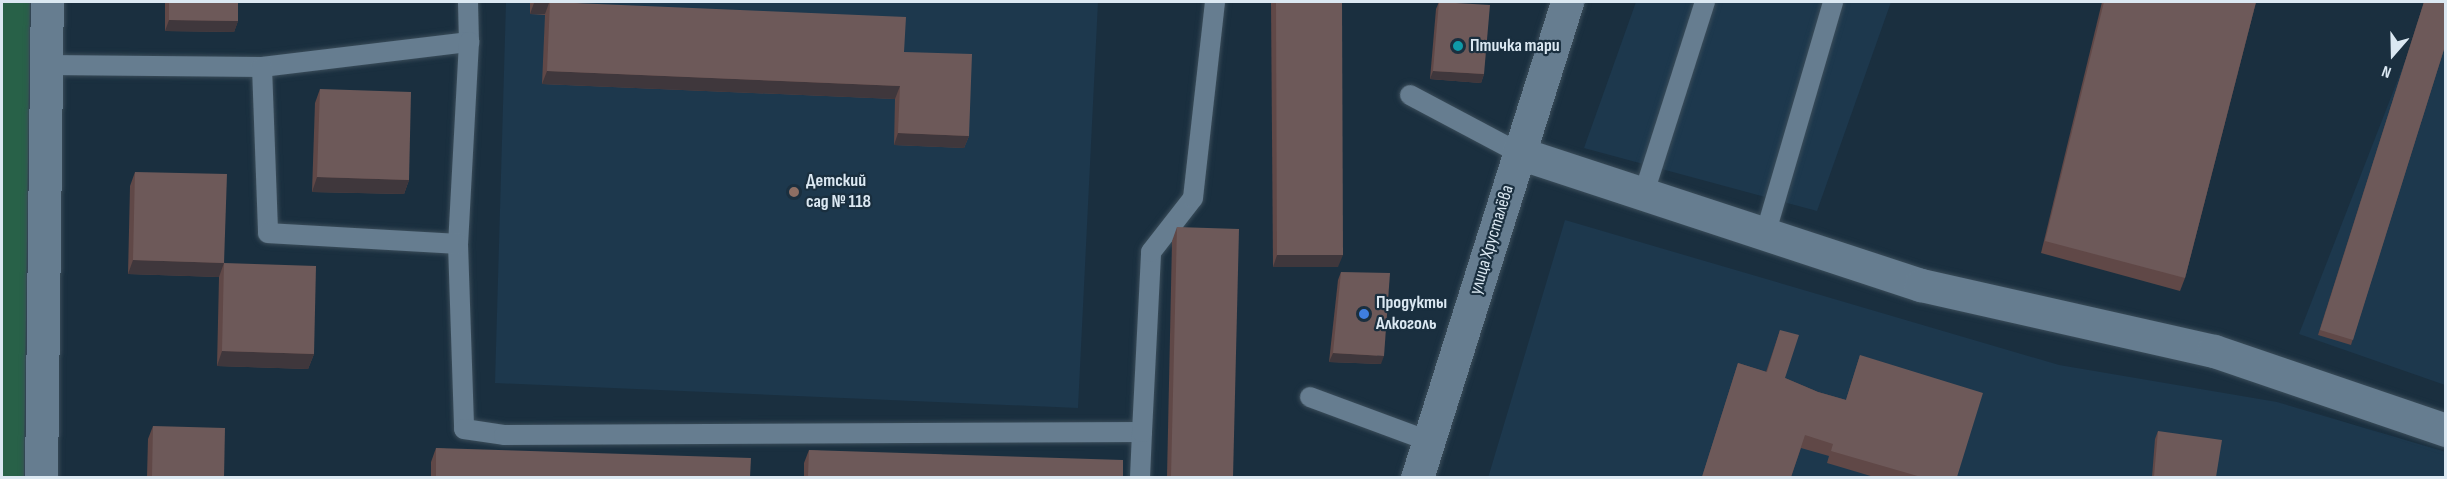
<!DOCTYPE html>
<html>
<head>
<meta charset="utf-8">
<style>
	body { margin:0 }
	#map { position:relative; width:2447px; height:479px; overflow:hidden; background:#1a2f3f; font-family:"Sofia Sans Condensed",sans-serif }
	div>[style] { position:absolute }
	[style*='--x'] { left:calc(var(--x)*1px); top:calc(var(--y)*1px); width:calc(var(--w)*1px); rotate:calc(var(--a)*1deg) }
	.built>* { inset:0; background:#1d384d }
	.forest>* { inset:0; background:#286148 }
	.roads { filter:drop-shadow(0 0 2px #3b4d5a) drop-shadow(0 0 2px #3b4d5a) }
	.lane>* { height:20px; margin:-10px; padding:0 10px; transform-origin:10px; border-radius:10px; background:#667d90 }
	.street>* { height:33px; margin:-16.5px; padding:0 16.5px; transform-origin:16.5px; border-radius:16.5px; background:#667d90 }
	.secondary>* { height:33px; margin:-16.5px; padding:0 16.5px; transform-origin:16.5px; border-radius:16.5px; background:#667d90 }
	.wall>* { inset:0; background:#604847 }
	.shaded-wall>* { inset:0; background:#3f373c }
	.building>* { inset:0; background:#6d5959 }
	.dots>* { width:16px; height:16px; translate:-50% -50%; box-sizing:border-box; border:3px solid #1a2f3f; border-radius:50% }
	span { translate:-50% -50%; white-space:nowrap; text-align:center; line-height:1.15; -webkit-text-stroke:4.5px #1a2f3f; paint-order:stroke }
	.poi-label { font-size:18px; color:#dbe8f2; font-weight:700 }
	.left { translate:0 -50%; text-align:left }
	.street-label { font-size:18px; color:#dbe8f2 }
	.frame { position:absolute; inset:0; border:3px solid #dbe8f2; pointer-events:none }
	.north { position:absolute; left:2363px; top:24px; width:60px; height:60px; -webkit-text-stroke:4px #1a2f3f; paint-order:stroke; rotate:200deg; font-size:16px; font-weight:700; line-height:24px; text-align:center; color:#dbe8f2 }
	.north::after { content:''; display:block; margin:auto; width:21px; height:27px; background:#dbe8f2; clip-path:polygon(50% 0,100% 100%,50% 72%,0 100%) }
</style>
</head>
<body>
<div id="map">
	<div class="built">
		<i style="clip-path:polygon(506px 2px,1098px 2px,1078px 408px,495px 383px)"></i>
		<i style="clip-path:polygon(1636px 2px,1891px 2px,1817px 211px,1584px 148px)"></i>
		<i style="clip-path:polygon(2428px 2px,2445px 2px,2445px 385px,2299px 334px)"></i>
		<i style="clip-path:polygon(1565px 220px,2059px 365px,2277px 402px,2446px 452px,2445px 478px,1488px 478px)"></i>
	</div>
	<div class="forest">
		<i style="clip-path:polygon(2px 2px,30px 2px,24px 478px,2px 477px)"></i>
	</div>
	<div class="roads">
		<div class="lane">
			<i style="--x:468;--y:2;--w:40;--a:88.6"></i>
			<i style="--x:47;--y:65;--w:215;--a:0.5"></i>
			<i style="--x:262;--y:67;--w:209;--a:-6.9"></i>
			<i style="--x:469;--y:42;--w:202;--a:93.1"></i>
			<i style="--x:458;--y:244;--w:185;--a:88.1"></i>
			<i style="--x:464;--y:429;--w:40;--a:8.5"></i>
			<i style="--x:504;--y:435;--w:638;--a:-0.27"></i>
			<i style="--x:1142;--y:432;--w:46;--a:92.5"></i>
			<i style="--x:262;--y:67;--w:166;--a:87.9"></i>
			<i style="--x:268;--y:233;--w:190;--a:3.3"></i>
			<i style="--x:1410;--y:95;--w:123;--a:28"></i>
			<i style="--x:1643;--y:196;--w:204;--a:-72.3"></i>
			<i style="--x:1765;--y:235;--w:243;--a:-73.7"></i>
			<i style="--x:1310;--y:397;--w:127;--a:20.3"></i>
			<i style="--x:1142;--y:432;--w:180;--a:-87.1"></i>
			<i style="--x:1151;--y:252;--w:68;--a:-52.1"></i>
			<i style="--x:1193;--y:198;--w:197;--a:-83.6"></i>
		</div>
		<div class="street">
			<i style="--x:1519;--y:153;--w:423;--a:18.2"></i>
			<i style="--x:1921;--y:285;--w:300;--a:12.7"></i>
			<i style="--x:2214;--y:351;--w:245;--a:18.8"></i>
			<i style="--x:41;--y:478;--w:476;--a:-89.3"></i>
		</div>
		<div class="secondary">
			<i style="--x:1417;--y:478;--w:499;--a:-72.5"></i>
		</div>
	</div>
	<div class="wall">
		<i style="clip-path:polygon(165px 2px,238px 2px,238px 21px,234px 32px,165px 31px)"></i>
		<i style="clip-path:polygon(530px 2px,575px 2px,575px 3px,904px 52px,969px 136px,964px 148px,894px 145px,895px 99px,542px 84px,545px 15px,530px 14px)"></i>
		<i style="clip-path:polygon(1271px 2px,1342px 2px,1338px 267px,1273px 267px)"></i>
		<i style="clip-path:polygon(1439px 2px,1484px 74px,1481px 83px,1430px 79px,1436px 9px)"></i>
		<i style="clip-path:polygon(2102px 2px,2256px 2px,2185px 278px,2180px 291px,2041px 253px)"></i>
		<i style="clip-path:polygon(2424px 2px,2445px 46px,2351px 345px,2318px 335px)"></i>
		<i style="clip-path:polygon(320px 89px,409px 180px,404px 194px,312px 192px,315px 103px)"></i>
		<i style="clip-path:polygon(135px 172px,314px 354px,308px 369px,217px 366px,219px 277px,128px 274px,130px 186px)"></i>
		<i style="clip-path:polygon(1177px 227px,1233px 477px,1167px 477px,1172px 241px)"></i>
		<i style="clip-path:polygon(1341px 272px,1381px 364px,1329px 362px,1338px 280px)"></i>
		<i style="clip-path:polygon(1780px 330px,1785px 378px,1818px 392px,1846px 400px,1860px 355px,1957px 477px,1874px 477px,1827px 463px,1829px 456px,1801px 448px,1791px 477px,1702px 477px,1738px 363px,1766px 372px)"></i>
		<i style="clip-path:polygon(153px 426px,224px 477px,147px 477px,148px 439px)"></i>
		<i style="clip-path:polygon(2158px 431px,2216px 477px,2152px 477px,2155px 439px)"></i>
		<i style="clip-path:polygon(436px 448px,750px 477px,431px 477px,431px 462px)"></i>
		<i style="clip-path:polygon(809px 450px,1123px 477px,804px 477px,804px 463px)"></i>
	</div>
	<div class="shaded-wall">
		<i style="clip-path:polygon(534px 3px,549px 3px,545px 14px,530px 14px)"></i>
		<i style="clip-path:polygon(169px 20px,238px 21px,234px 32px,165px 31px)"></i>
		<i style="clip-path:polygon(547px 71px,900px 86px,895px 99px,542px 84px)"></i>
		<i style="clip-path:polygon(1433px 71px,1484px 74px,1481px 83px,1430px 79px)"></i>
		<i style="clip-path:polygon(898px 133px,969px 136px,964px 148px,894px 145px)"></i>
		<i style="clip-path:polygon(317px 177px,409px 180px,404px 194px,312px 192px)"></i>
		<i style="clip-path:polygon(1277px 255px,1343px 255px,1338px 267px,1273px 267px)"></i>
		<i style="clip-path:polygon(133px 260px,224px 263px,219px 277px,128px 274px)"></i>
		<i style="clip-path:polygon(222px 351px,314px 354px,308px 369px,217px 366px)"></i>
		<i style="clip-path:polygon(1333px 353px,1384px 356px,1381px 364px,1329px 362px)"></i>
	</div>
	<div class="building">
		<i style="clip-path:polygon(169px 2px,238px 2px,238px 21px,169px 20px)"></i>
		<i style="clip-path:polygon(534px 2px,575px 2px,575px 3px,550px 2px,550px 3px,534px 3px)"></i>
		<i style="clip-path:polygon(550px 2px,906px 17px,904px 52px,972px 54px,969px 136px,898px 133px,900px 86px,547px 71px)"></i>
		<i style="clip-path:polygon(1276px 2px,1342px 2px,1343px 255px,1277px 255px)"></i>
		<i style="clip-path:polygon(1439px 2px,1490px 5px,1484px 74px,1433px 71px)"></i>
		<i style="clip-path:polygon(2104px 2px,2256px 2px,2185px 278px,2045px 241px)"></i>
		<i style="clip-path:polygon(2424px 2px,2445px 2px,2445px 46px,2353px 340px,2320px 330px)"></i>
		<i style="clip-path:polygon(320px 89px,411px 92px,409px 180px,317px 177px)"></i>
		<i style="clip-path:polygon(135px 172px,227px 174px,224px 263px,133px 260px)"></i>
		<i style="clip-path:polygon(1177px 227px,1239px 229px,1233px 477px,1171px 477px)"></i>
		<i style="clip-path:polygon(224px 263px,316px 266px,314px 354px,222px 351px)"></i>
		<i style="clip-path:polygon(1341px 272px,1390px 273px,1384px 356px,1333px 353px)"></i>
		<i style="clip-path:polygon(1780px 330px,1799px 335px,1785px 378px,1818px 392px,1846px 400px,1860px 355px,1983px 393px,1957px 477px,1921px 477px,1831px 451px,1833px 444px,1805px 435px,1791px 477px,1702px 477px,1738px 363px,1767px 372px)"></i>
		<i style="clip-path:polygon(153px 426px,225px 428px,224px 477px,152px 477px)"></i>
		<i style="clip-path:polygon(2158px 431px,2222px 440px,2216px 477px,2154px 477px)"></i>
		<i style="clip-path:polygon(436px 448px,751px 458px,750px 477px,436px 477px)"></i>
		<i style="clip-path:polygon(809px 450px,1123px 460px,1123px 477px,808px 477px)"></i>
	</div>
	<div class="dots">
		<i style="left:1458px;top:46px;background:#0f9aa8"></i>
		<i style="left:794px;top:192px;background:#8d6e63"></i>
		<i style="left:1364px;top:314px;background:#3f7fe0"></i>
	</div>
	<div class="poi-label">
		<span class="left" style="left:1470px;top:46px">Птичка тари</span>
		<span class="left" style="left:806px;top:192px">Детский<br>сад № 118</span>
		<span class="left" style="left:1376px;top:314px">Продукты<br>Алкоголь</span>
	</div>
	<div class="street-label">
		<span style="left:1492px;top:240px;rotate:-73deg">улица Хрусталёва</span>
	</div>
	<div class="frame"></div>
	<div class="north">N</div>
</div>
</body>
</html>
